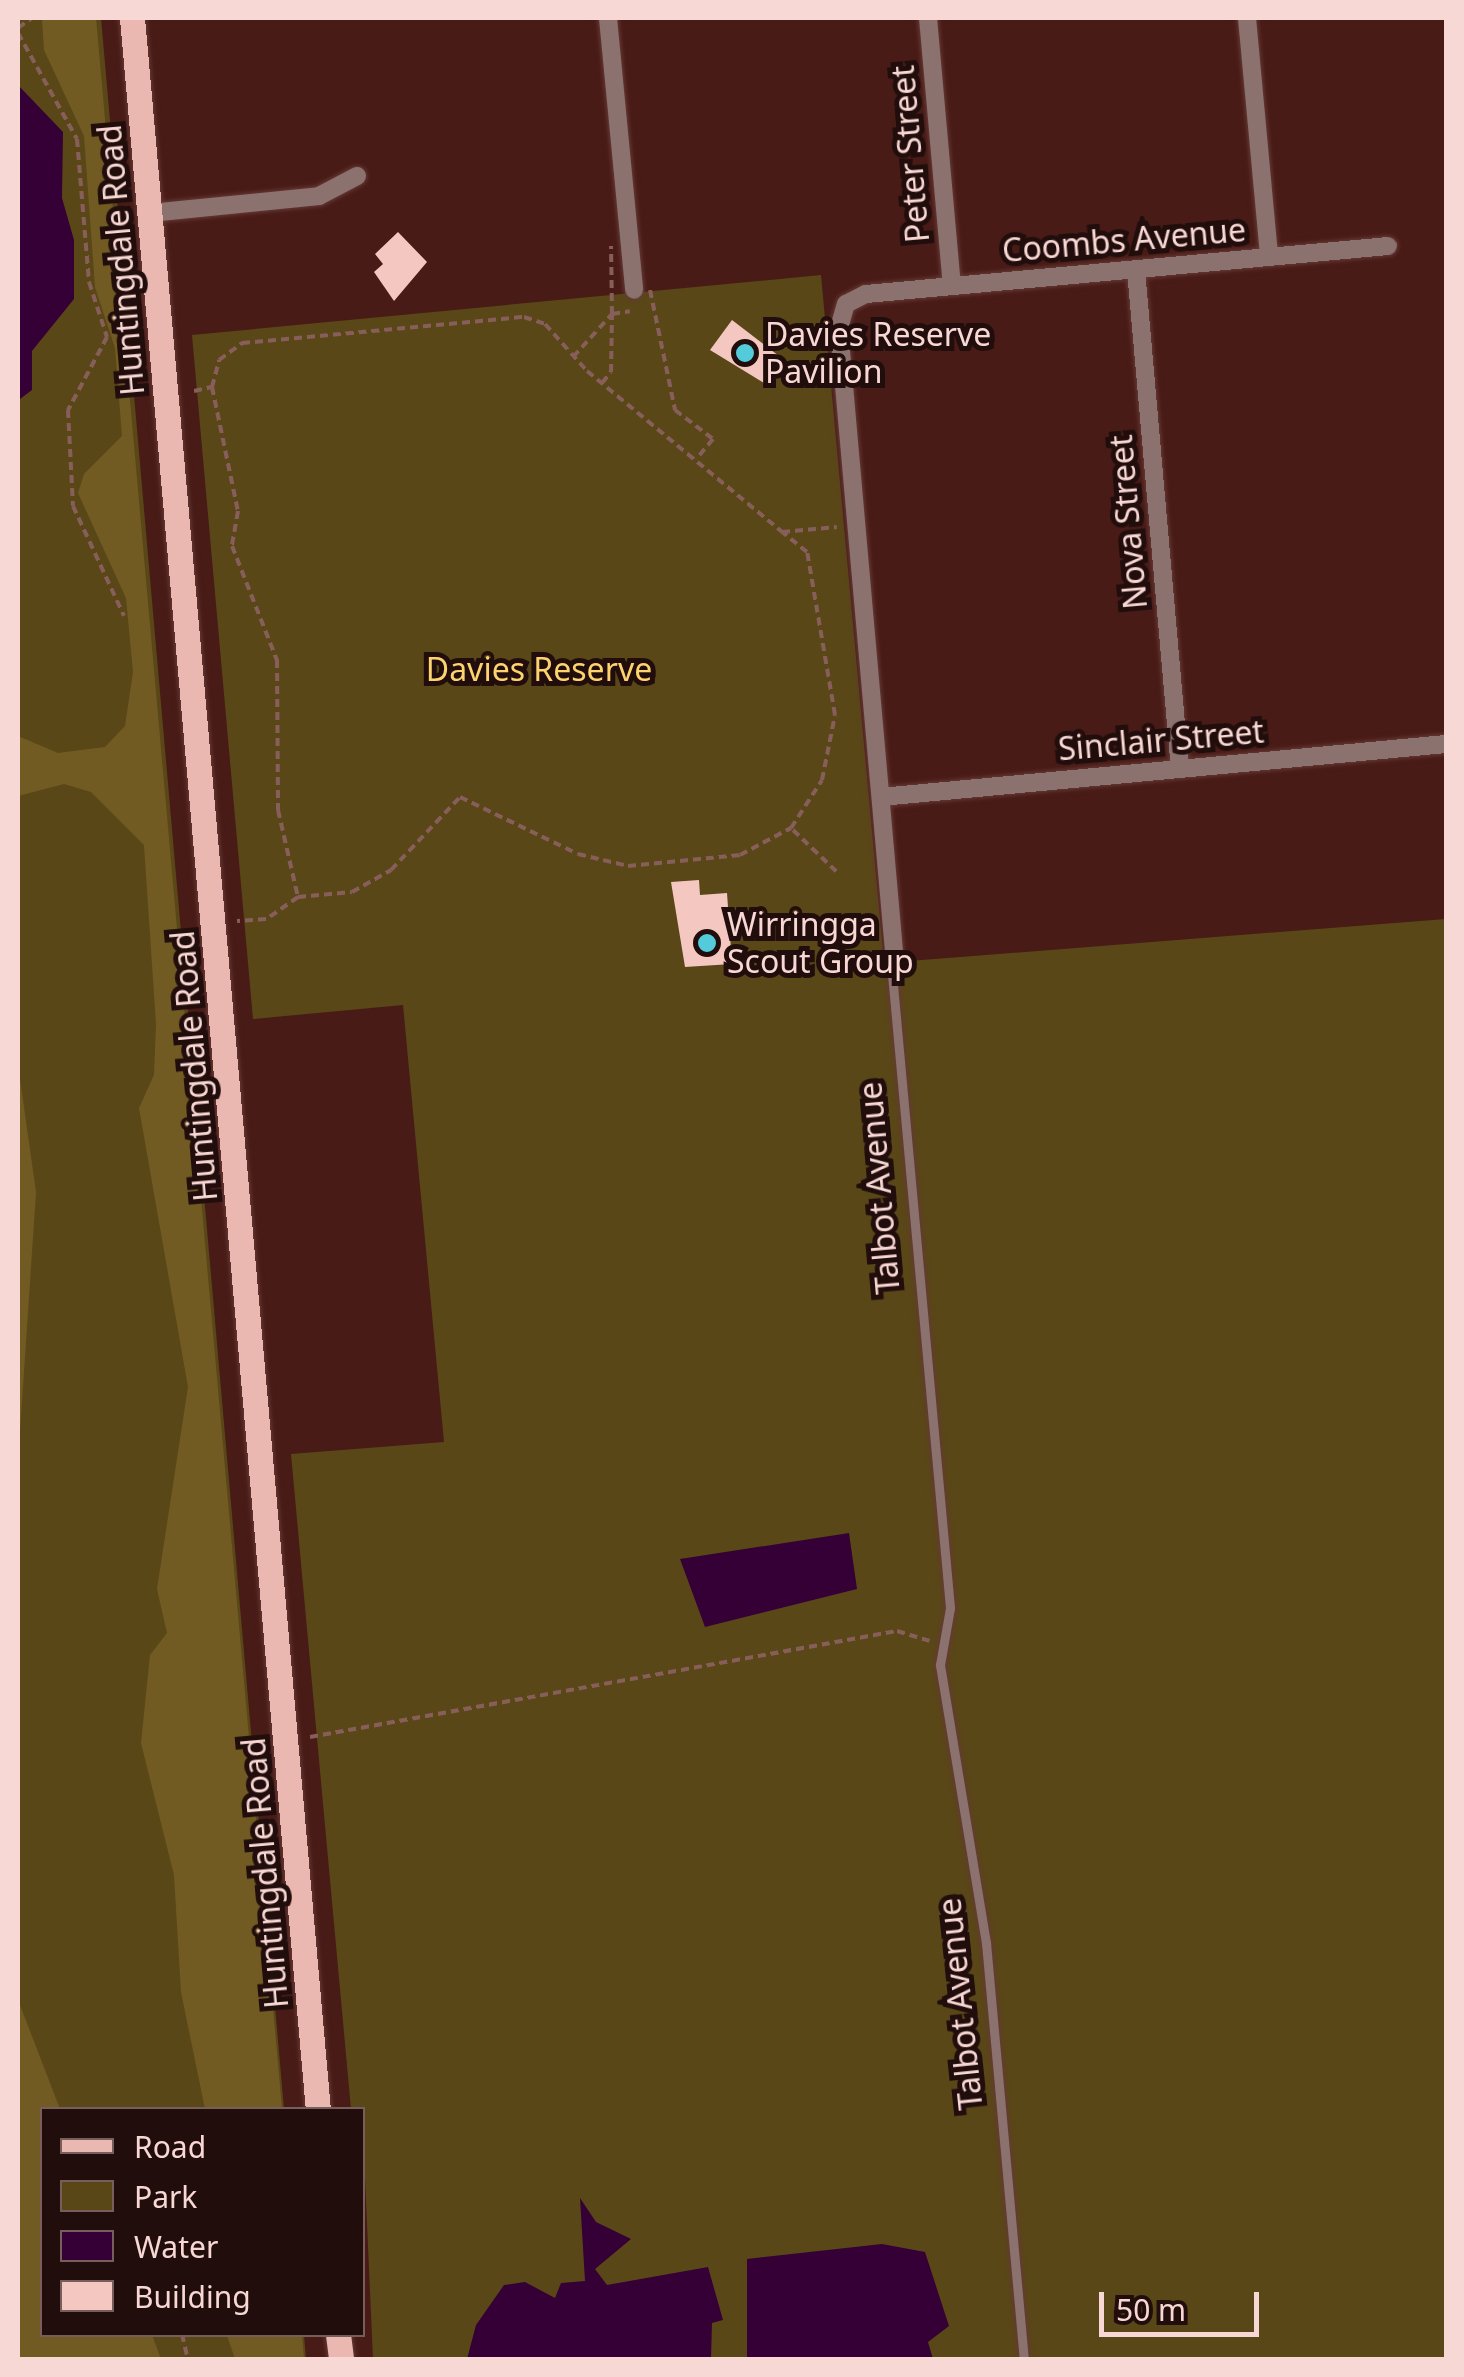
<!DOCTYPE html>
<html>
<head>
<meta charset="utf-8">
<style>
	body { margin:0 }
	#map { position:relative; width:1464px; height:2377px; overflow:hidden; background:#491b17; font-family:"Noto Sans",sans-serif }
	div>[style] { position:absolute }
	[style*='--x'] { left:calc(var(--x)*1px); top:calc(var(--y)*1px); width:calc(var(--w)*1px); rotate:calc(var(--a)*1deg) }
	.green>* { inset:0; background:#5a4718 }
	.forest>* { inset:0; background:#725b23 }
	.water>* { inset:0; background:#340035 }
	.building>* { inset:0; background:#f5c7c1 }
	.path>* { height:4px; margin-top:-2px; transform-origin:0; background:repeating-linear-gradient(90deg,#875e5a 0 8px,transparent 0 13px) }
	.roads { filter:drop-shadow(0 0 2px #653935) drop-shadow(0 0 2px #653935) }
	.lane>* { height:9px; margin:-4.5px; padding:0 4.5px; transform-origin:4.5px; border-radius:4.5px; background:#8b726f }
	.street>* { height:18px; margin:-9px; padding:0 9px; transform-origin:9px; border-radius:9px; background:#8b726f }
	.primary>* { height:25px; margin:-12.5px; padding:0 12.5px; transform-origin:12.5px; border-radius:12.5px; background:#ebb8b1 }
	.dots>* { width:28px; height:28px; translate:-50% -50%; box-sizing:border-box; border:5px solid #210d0b; border-radius:50% }
	span { translate:-50% -50%; white-space:nowrap; text-align:center; line-height:1.15; -webkit-text-stroke:10px #210d0b; paint-order:stroke }
	.street-label { font-size:32px; color:#f8d8d4 }
	.poi-label { font-size:32px; color:#f8d8d4 }
	.left { translate:0 -50%; text-align:left }
	.park-label { font-size:32px; color:#fdd36d }
	.frame { position:absolute; inset:0; border:20px solid #f8d8d4; pointer-events:none }
	.legend { position:absolute; left:40px; top:2107px; width:325px; height:230px; box-sizing:border-box; background:#210d0b; border:2px solid #775e5b; margin:0; padding:12px 18px; list-style:none; font-size:30px; color:#f8d8d4 }
	.legend li { display:flex; align-items:center; gap:20px; height:50px }
	.legend b { width:50px; border:2px solid #775e5b }
	.scale { position:absolute; left:1099px; top:2292px; width:160px; height:45px; box-sizing:border-box; border:5px solid #f8d8d4; border-top:0; padding-left:12px; font-size:30px; line-height:35px; white-space:nowrap; color:#f8d8d4; -webkit-text-stroke:8px #210d0b; paint-order:stroke }
</style>
</head>
<body>
<div id="map">
	<div class="green">
		<i style="clip-path:polygon(18px 18px,101px 18px,284px 2109px,42px 2110px,42px 2334px,304px 2335px,306px 2359px,18px 2359px)"></i>
		<i style="clip-path:polygon(821px 275px,884px 963px,1446px 919px,1446px 2359px,373px 2359px,362px 2110px,351px 2109px,291px 1454px,444px 1442px,403px 1005px,253px 1019px,192px 335px)"></i>
	</div>
	<div class="forest">
		<i style="clip-path:polygon(42px 18px,96px 18px,282px 2109px,205px 2109px,181px 1992px,174px 1875px,141px 1743px,150px 1655px,167px 1633px,157px 1589px,188px 1387px,139px 1108px,154px 1075px,156px 1024px,144px 845px,91px 792px,64px 784px,18px 796px,18px 736px,58px 753px,105px 747px,125px 726px,133px 672px,126px 598px,78px 493px,84px 474px,122px 436px,115px 348px,95px 287px,84px 136px,44px 50px)"></i>
		<i style="clip-path:polygon(18px 1065px,36px 1192px,18px 1461px)"></i>
		<i style="clip-path:polygon(18px 2000px,60px 2109px,42px 2110px,42px 2334px,152px 2335px,161px 2359px,18px 2359px)"></i>
		<i style="clip-path:polygon(227px 2335px,302px 2335px,304px 2359px,235px 2359px)"></i>
	</div>
	<div class="water">
		<i style="clip-path:polygon(18px 85px,63px 132px,62px 198px,74px 240px,74px 299px,32px 351px,32px 390px,20px 399px)"></i>
		<i style="clip-path:polygon(849px 1533px,857px 1589px,705px 1627px,680px 1559px)"></i>
		<i style="clip-path:polygon(580px 2198px,596px 2222px,631px 2239px,595px 2269px,607px 2285px,708px 2267px,723px 2320px,712px 2323px,711px 2359px,467px 2359px,476px 2325px,504px 2285px,525px 2282px,555px 2298px,561px 2283px,585px 2281px)"></i>
		<i style="clip-path:polygon(882px 2244px,925px 2252px,949px 2326px,928px 2342px,933px 2359px,747px 2359px,747px 2259px)"></i>
	</div>
	<div class="building">
		<i style="clip-path:polygon(398px 232px,427px 262px,394px 301px,374px 272px,383px 264px,375px 254px)"></i>
		<i style="clip-path:polygon(732px 320px,779px 356px,764px 383px,710px 350px)"></i>
		<i style="clip-path:polygon(699px 880px,700px 895px,727px 893px,732px 964px,685px 967px,671px 882px)"></i>
	</div>
	<div class="path">
		<i style="--x:18;--y:28;--w:17;--a:-36"></i>
		<i style="--x:18;--y:33;--w:121;--a:60.9"></i>
		<i style="--x:77;--y:139;--w:144;--a:85.2"></i>
		<i style="--x:89;--y:282;--w:58;--a:71.9"></i>
		<i style="--x:107;--y:337;--w:83;--a:118.1"></i>
		<i style="--x:68;--y:410;--w:96;--a:87"></i>
		<i style="--x:73;--y:506;--w:121;--a:65.1"></i>
		<i style="--x:650;--y:290;--w:123;--a:78.2"></i>
		<i style="--x:675;--y:410;--w:48;--a:37.3"></i>
		<i style="--x:713;--y:439;--w:26;--a:130"></i>
		<i style="--x:573;--y:357;--w:58;--a:-47.8"></i>
		<i style="--x:612;--y:314;--w:68;--a:-90.8"></i>
		<i style="--x:602;--y:383;--w:14;--a:-51"></i>
		<i style="--x:611;--y:372;--w:58;--a:-89"></i>
		<i style="--x:612;--y:314;--w:18;--a:-9"></i>
		<i style="--x:212;--y:387;--w:127;--a:78.2"></i>
		<i style="--x:238;--y:511;--w:36;--a:100"></i>
		<i style="--x:232;--y:546;--w:123;--a:68.5"></i>
		<i style="--x:277;--y:660;--w:150;--a:89.6"></i>
		<i style="--x:278;--y:810;--w:89;--a:77.1"></i>
		<i style="--x:298;--y:897;--w:39;--a:145"></i>
		<i style="--x:266;--y:919;--w:29;--a:176"></i>
		<i style="--x:194;--y:391;--w:18;--a:-13"></i>
		<i style="--x:212;--y:387;--w:28;--a:-75"></i>
		<i style="--x:219;--y:360;--w:29;--a:-36"></i>
		<i style="--x:242;--y:343;--w:283;--a:-5.3"></i>
		<i style="--x:524;--y:317;--w:22;--a:18"></i>
		<i style="--x:545;--y:324;--w:63;--a:48.2"></i>
		<i style="--x:587;--y:371;--w:253;--a:39.5"></i>
		<i style="--x:782;--y:532;--w:55;--a:-5.2"></i>
		<i style="--x:793;--y:830;--w:64;--a:43.7"></i>
		<i style="--x:298;--y:897;--w:54;--a:-5.3"></i>
		<i style="--x:352;--y:892;--w:45;--a:-29.4"></i>
		<i style="--x:391;--y:870;--w:100;--a:-46.6"></i>
		<i style="--x:460;--y:797;--w:131;--a:25.8"></i>
		<i style="--x:578;--y:854;--w:51;--a:13.5"></i>
		<i style="--x:628;--y:866;--w:113;--a:-5.6"></i>
		<i style="--x:740;--y:855;--w:58;--a:-27.9"></i>
		<i style="--x:791;--y:828;--w:57;--a:-57.1"></i>
		<i style="--x:822;--y:780;--w:66;--a:-78.7"></i>
		<i style="--x:835;--y:715;--w:165;--a:-99.7"></i>
		<i style="--x:807;--y:552;--w:32;--a:-141"></i>
		<i style="--x:310;--y:1737;--w:596;--a:-10.24"></i>
		<i style="--x:897;--y:1631;--w:34;--a:17"></i>
		<i style="--x:182;--y:2334;--w:27;--a:77"></i>
	</div>
	<div class="roads">
		<div class="lane">
			<i style="--x:891;--y:963;--w:648;--a:84.77"></i>
			<i style="--x:950;--y:1608;--w:58;--a:100"></i>
			<i style="--x:940;--y:1665;--w:282;--a:80.6"></i>
			<i style="--x:986;--y:1943;--w:419;--a:84.8"></i>
		</div>
		<div class="street">
			<i style="--x:608;--y:18;--w:273;--a:84.5"></i>
			<i style="--x:928;--y:18;--w:268;--a:84.9"></i>
			<i style="--x:1247;--y:18;--w:240;--a:84.7"></i>
			<i style="--x:150;--y:213;--w:170;--a:-5.7"></i>
			<i style="--x:319;--y:196;--w:43;--a:-27.8"></i>
			<i style="--x:1136;--y:270;--w:501;--a:84.96"></i>
			<i style="--x:881;--y:797;--w:567;--a:-5.36"></i>
			<i style="--x:894;--y:951;--w:625;--a:-95.05"></i>
			<i style="--x:839;--y:328;--w:25;--a:-74"></i>
			<i style="--x:846;--y:304;--w:22;--a:-27"></i>
			<i style="--x:866;--y:294;--w:524;--a:-5.25"></i>
		</div>
		<div class="primary">
			<i style="--x:132;--y:18;--w:2100;--a:84.92"></i>
			<i style="--x:338;--y:2334;--w:26;--a:83"></i>
		</div>
	</div>
	<div class="dots">
		<i style="left:745px;top:353px;background:#53cbda"></i>
		<i style="left:707px;top:943px;background:#53cbda"></i>
	</div>
	<div class="street-label">
		<span style="left:910px;top:154px;rotate:-95deg">Peter Street</span>
		<span style="left:1124px;top:240px;rotate:-5deg">Coombs Avenue</span>
		<span style="left:121px;top:260px;rotate:-95deg">Huntingdale Road</span>
		<span style="left:1128px;top:522px;rotate:-95deg">Nova Street</span>
		<span style="left:1161px;top:740px;rotate:-5deg">Sinclair Street</span>
		<span style="left:194px;top:1066px;rotate:-95deg">Huntingdale Road</span>
		<span style="left:879px;top:1188px;rotate:-95deg">Talbot Avenue</span>
		<span style="left:265px;top:1873px;rotate:-95deg">Huntingdale Road</span>
		<span style="left:960px;top:2004px;rotate:-96deg">Talbot Avenue</span>
	</div>
	<div class="poi-label">
		<span class="left" style="left:765px;top:353px">Davies Reserve<br>Pavilion</span>
		<span class="left" style="left:727px;top:943px">Wirringga<br>Scout Group</span>
	</div>
	<div class="park-label">
		<span style="left:539px;top:669px">Davies Reserve</span>
	</div>
	<div class="frame"></div>
	<ul class="legend">
	<li><b style="height:12px;background:#ebb8b1"></b>Road</li>
	<li><b style="height:28px;background:#5a4718"></b>Park</li>
	<li><b style="height:28px;background:#340035"></b>Water</li>
	<li><b style="height:28px;background:#f5c7c1"></b>Building</li>
	</ul>
	<div class="scale">50 m</div>
</div>
</body>
</html>
